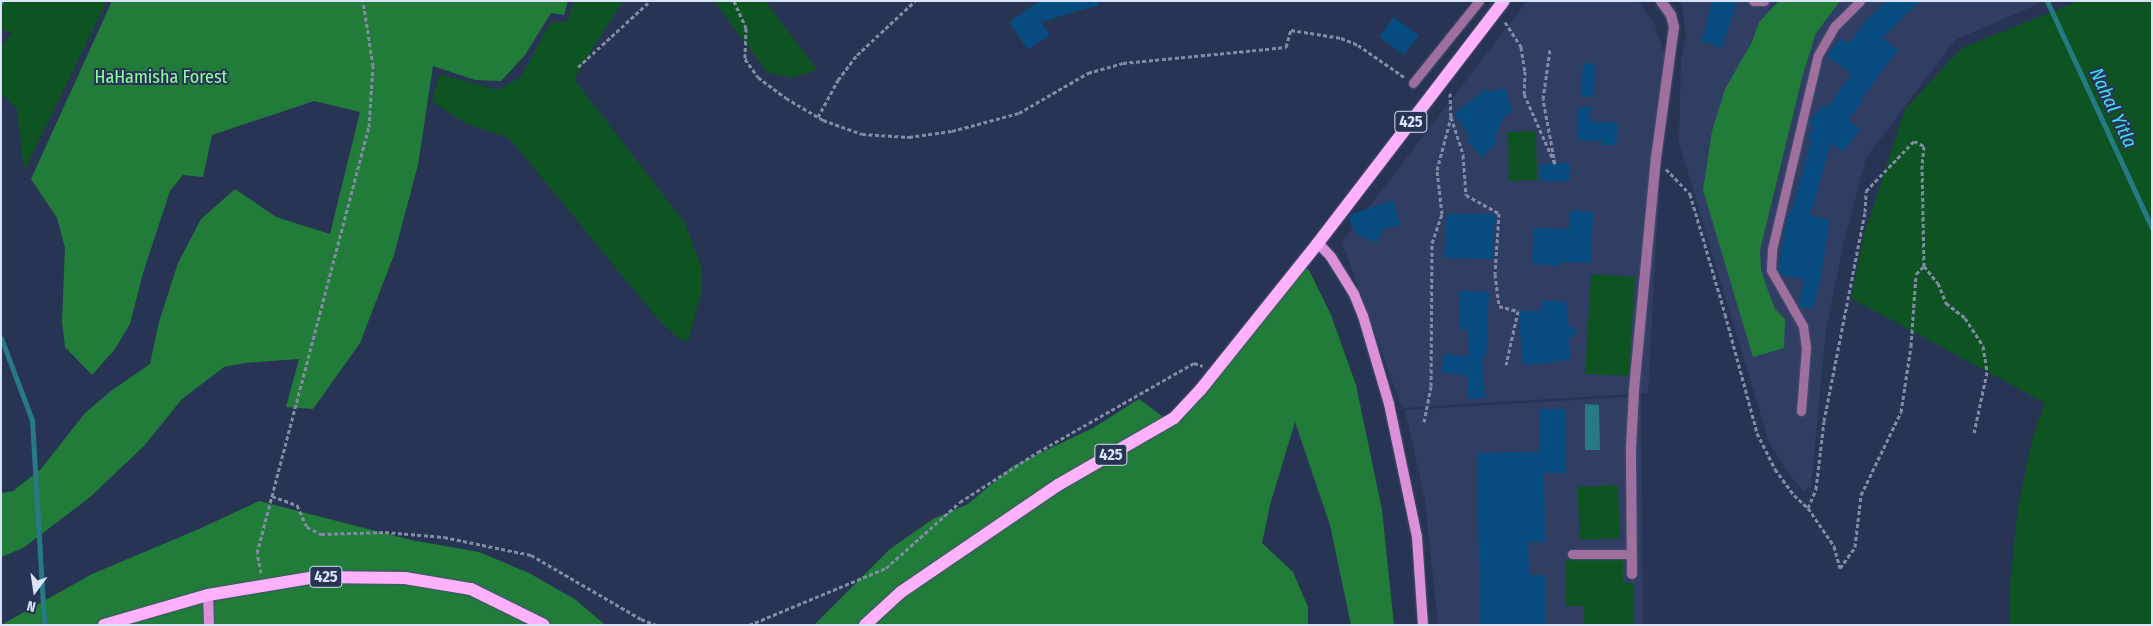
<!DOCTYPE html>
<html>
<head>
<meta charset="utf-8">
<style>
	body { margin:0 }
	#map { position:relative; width:2153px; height:626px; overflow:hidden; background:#283454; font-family:"Fira Sans Condensed",sans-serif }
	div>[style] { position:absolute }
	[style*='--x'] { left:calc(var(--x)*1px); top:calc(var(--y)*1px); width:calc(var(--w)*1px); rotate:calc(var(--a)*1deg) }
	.built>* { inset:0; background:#303e64 }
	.green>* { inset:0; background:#0e5322 }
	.forest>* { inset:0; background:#217c39 }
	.water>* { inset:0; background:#267a85 }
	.stream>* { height:5px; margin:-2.5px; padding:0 2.5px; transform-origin:2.5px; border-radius:2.5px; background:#267a85 }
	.building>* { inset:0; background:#074c80 }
	.path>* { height:3px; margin-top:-1.5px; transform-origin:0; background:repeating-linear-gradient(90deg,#828ca6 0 4px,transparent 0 6.5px) }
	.roads { filter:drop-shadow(0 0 1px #44506e) drop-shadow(0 0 1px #44506e) }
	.lane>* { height:9px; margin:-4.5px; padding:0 4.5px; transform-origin:4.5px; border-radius:4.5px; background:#9f709d }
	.street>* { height:10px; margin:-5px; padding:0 5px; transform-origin:5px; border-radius:5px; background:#9f709d }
	.secondary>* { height:10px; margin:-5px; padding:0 5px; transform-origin:5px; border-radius:5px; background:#db90d8 }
	.primary>* { height:12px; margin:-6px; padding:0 6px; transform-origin:6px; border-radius:6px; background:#ffb1fc }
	span { translate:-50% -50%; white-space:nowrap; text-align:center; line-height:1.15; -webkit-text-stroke:4px #283454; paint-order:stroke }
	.shield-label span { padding:1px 4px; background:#283454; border:1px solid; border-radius:4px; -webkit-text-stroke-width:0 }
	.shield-label { font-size:16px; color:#dae3f7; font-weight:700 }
	.park-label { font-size:18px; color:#8efda1 }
	.water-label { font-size:19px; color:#3cddf2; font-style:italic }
	.frame { position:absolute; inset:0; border:2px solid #dae3f7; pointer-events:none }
	.north { position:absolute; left:10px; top:566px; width:50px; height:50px; -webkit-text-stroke:4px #283454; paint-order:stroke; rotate:194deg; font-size:14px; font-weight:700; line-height:20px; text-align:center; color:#dae3f7 }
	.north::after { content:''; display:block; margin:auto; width:18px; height:22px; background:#dae3f7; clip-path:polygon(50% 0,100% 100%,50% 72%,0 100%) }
</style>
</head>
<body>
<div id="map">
	<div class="built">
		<i style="clip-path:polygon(1527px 1px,1638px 1px,1655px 25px,1666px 60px,1648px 393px,1402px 408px,1342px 242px)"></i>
		<i style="clip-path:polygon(1679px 1px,2045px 1px,1955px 40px,1866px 158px,1843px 246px,1826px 329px,1811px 487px,1804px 491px,1791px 477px,1769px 442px,1679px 143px,1681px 60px,1686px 35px,1682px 5px)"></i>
		<i style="clip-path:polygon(1641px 396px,1643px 625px,1438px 625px,1425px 500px,1405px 410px)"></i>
	</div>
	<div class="green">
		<i style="clip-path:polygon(1px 1px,107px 1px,24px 171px,17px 109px,1px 93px,1px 47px,12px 33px,1px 30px)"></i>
		<i style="clip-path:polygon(574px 1px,623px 1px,574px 79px,685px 223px,701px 266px,702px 290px,688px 342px,678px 338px,658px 319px,509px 138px,465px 123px,432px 101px,440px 74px,497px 90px,521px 77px,550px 23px,568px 21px)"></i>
		<i style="clip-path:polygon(714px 1px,765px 1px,817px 70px,791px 78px,767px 72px)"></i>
		<i style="clip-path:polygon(2079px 1px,2152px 1px,2152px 625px,2009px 625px,2009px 596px,2017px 513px,2032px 439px,2045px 403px,1851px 298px,1864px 235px,1905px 109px,1962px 48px)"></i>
		<i style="clip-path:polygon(1536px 131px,1537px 180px,1509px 181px,1508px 132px)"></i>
		<i style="clip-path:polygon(1591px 274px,1635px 277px,1629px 376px,1585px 374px)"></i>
		<i style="clip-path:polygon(1618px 485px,1620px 538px,1580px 540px,1577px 487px)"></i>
		<i style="clip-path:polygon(1566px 559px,1623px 560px,1623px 583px,1633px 583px,1633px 625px,1584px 625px,1584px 606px,1566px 606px)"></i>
	</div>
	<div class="forest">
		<i style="clip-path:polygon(112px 1px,568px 1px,564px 15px,551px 13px,525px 55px,501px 81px,475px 80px,433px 66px,418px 165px,394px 255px,360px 343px,313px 409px,286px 407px,299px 359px,244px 363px,224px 367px,182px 399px,144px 446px,89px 498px,23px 548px,1px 557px,1px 493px,13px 491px,41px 469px,85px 413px,111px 391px,150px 364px,159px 322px,178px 263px,201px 219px,235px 189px,276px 217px,330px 234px,360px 112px,314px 101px,212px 135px,203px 177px,183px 175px,170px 191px,143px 273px,130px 324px,115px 349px,92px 375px,65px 347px,62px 321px,65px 248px,57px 218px,31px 179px)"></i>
		<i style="clip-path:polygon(1779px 1px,1840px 1px,1816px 33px,1803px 74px,1760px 250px,1761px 270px,1767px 288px,1775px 309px,1785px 319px,1784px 348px,1753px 357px,1703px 190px,1712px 131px,1725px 89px,1752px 42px,1759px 22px)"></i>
		<i style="clip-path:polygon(1294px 262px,1309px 270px,1331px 315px,1356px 385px,1382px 510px,1394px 625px,1351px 625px,1330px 525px,1295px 422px,1270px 505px,1262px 543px,1293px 572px,1308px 607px,1308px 625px,814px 625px,890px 549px,933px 519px,968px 504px,1013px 466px,1093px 428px,1139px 399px,1170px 422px,1273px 293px)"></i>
		<i style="clip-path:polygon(259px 501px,411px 540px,479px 552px,529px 573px,576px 600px,605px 625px,1px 625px,92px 574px,199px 529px)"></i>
	</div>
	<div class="water">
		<i style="clip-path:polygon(1585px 404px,1599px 405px,1600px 450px,1585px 450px)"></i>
	</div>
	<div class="stream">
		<i style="--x:2047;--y:1;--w:250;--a:65.2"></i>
		<i style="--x:1;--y:2;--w:1;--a:-90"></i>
		<i style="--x:1;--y:338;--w:88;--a:69.3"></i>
		<i style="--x:32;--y:420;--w:205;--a:86.6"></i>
	</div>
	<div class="building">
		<i style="clip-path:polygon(1039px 1px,1099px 1px,1099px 5px,1041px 22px,1050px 35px,1028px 50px,1009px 22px)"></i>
		<i style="clip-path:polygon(1713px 1px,1737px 1px,1722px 48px,1701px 41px)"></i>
		<i style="clip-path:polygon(1886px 1px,1920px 1px,1882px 38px,1898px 50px,1861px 99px,1863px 100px,1848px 120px,1860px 129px,1843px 152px,1831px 143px,1810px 216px,1830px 220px,1820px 282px,1813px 309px,1799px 307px,1804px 279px,1781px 275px,1778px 270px,1788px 213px,1791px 213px,1811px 140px,1807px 137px,1814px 127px,1809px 123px,1824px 103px,1827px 108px,1852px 74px,1827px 56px,1840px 38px,1849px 44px,1866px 21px)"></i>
		<i style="clip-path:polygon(1394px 17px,1419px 36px,1404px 55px,1379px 37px)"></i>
		<i style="clip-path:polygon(1583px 63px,1595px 64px,1594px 97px,1581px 96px)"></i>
		<i style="clip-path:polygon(1505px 87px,1512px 112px,1504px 116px,1495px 136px,1497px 143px,1482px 157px,1466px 140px,1470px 136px,1454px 114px,1487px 88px,1489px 93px)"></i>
		<i style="clip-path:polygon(1591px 107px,1590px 121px,1618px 123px,1616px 145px,1602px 145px,1603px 141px,1577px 140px,1578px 108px)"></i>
		<i style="clip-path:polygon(1570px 163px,1570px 181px,1541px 181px,1540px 164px)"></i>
		<i style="clip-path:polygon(1393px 200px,1400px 225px,1384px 229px,1377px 243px,1355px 233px,1348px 217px,1350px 215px)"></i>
		<i style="clip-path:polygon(1570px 211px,1593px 212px,1591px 263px,1561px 262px,1561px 266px,1532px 264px,1534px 228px,1570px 229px)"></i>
		<i style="clip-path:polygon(1447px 214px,1495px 214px,1493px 259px,1444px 258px)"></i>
		<i style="clip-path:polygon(1460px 291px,1489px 292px,1486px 357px,1482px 357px,1485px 398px,1468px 399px,1467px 376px,1441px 372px,1444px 354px,1469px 357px,1468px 329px,1459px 329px)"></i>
		<i style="clip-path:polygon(1541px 301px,1566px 301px,1568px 324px,1577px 331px,1568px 340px,1571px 360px,1523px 365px,1518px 311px,1542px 311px)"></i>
		<i style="clip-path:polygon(1539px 409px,1565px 409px,1566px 473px,1544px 473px,1545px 542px,1528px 542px,1529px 575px,1545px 575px,1545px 625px,1480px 625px,1477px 453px,1539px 452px)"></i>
	</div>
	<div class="path">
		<i style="--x:734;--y:1;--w:30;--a:66"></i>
		<i style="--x:746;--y:28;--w:31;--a:92"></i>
		<i style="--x:745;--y:59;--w:22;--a:54"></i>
		<i style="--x:758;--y:77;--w:35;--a:37"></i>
		<i style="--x:786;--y:98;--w:43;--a:30.7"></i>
		<i style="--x:823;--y:120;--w:41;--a:19.7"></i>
		<i style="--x:862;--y:134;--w:47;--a:3.7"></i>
		<i style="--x:909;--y:137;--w:43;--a:-7.9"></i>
		<i style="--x:952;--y:131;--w:69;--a:-15"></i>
		<i style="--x:1019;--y:113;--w:80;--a:-30.1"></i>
		<i style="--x:1088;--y:73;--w:36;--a:-16"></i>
		<i style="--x:1123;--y:63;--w:164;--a:-5.6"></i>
		<i style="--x:1286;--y:47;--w:18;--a:-74"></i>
		<i style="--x:1291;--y:30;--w:51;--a:9.1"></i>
		<i style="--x:1341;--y:38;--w:18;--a:22"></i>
		<i style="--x:1358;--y:45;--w:56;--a:34.8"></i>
		<i style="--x:1505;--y:22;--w:30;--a:57"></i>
		<i style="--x:1521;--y:47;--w:24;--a:81"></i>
		<i style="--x:1525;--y:71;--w:23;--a:92"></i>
		<i style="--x:1524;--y:94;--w:77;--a:66.1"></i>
		<i style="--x:1555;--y:164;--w:66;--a:-100.5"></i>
		<i style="--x:1543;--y:99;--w:50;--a:-82"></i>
		<i style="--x:578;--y:67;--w:98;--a:-42.5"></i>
		<i style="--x:1450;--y:93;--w:24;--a:88"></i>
		<i style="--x:818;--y:117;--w:42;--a:-61.6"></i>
		<i style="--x:838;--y:80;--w:31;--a:-53"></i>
		<i style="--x:857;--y:55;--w:79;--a:-43"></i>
		<i style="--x:1666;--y:169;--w:35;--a:46"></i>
		<i style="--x:1690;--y:194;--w:125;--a:73.7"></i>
		<i style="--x:1725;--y:314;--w:123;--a:74.9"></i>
		<i style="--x:1757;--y:433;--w:40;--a:63.4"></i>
		<i style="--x:1775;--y:469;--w:32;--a:54"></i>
		<i style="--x:1794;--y:495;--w:19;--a:43"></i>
		<i style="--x:1808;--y:508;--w:21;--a:-67"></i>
		<i style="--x:1816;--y:489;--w:68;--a:-83.3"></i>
		<i style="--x:1824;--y:421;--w:213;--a:-78.9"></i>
		<i style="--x:1865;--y:212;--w:21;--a:-87"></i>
		<i style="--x:1866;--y:191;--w:69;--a:-46.2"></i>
		<i style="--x:1914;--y:141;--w:11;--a:27"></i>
		<i style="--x:1924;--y:146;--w:19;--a:96"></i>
		<i style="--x:1922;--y:165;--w:101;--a:88.9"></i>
		<i style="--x:1924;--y:266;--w:22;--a:51"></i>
		<i style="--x:1938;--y:283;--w:22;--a:68"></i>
		<i style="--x:1946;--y:303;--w:24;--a:38"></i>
		<i style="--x:1965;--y:318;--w:33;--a:57"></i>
		<i style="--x:1983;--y:346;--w:26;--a:81"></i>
		<i style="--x:1987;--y:372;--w:62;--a:102"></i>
		<i style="--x:1424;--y:422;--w:37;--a:-79"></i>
		<i style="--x:1431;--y:386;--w:143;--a:-89.6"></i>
		<i style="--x:1432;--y:243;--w:31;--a:-71"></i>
		<i style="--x:1442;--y:214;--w:44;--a:-96.5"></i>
		<i style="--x:1437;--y:170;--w:55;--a:-75.2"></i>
		<i style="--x:1451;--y:117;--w:40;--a:72"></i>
		<i style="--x:1463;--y:155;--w:40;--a:85.7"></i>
		<i style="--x:1466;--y:195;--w:38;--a:29"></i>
		<i style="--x:1499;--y:213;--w:61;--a:93.8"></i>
		<i style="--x:1495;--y:274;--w:32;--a:83"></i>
		<i style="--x:1499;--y:306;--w:20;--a:15"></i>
		<i style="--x:1518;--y:311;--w:55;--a:102.5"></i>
		<i style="--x:272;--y:496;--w:27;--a:20"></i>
		<i style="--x:297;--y:505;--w:24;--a:66"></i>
		<i style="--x:307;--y:527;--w:16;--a:27"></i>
		<i style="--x:321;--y:534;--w:64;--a:-1.8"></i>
		<i style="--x:385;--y:532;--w:59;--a:4.8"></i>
		<i style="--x:444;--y:537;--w:89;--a:11.7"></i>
		<i style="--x:531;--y:555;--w:127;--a:30.2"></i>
		<i style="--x:641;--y:619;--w:17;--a:21"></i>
		<i style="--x:1808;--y:508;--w:46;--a:55.6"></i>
		<i style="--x:1834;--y:546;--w:23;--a:75"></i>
		<i style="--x:1840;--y:568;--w:26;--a:-54"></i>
		<i style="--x:1855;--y:547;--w:52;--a:-83.4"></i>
		<i style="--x:1861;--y:495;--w:92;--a:-64.3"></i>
		<i style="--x:1901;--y:412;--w:67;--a:-81.4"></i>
		<i style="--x:1911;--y:346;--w:72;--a:-86"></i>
		<i style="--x:1916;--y:274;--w:11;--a:-45"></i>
		<i style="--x:261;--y:573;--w:20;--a:-101"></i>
		<i style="--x:257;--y:553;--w:440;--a:-75.3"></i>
		<i style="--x:369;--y:127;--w:61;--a:-86.2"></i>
		<i style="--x:373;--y:66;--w:66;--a:-98.7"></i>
		<i style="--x:749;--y:625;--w:148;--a:-22.6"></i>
		<i style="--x:886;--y:568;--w:99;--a:-41.7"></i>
		<i style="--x:960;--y:502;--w:93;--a:-32.7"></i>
		<i style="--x:1038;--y:452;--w:180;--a:-29.7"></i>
		<i style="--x:1194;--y:363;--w:9;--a:18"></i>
	</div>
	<div class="roads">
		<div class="lane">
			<i style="--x:1753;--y:1;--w:11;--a:0"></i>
			<i style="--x:1413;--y:83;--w:105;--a:-51.2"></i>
			<i style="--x:1801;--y:411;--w:63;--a:-85.5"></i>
			<i style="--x:1806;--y:348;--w:22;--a:-98"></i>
			<i style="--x:1803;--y:326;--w:64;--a:-119.7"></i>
			<i style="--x:1771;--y:270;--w:21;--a:-87"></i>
			<i style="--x:1772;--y:249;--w:199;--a:-76.7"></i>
			<i style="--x:1818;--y:55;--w:34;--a:-60"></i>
			<i style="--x:1835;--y:26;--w:35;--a:-45"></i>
			<i style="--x:1572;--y:554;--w:59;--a:0"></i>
		</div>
		<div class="street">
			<i style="--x:1632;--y:574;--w:126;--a:-90.5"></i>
			<i style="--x:1631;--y:448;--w:58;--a:-87"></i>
			<i style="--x:1634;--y:390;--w:233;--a:-84.6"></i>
			<i style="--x:1656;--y:158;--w:132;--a:-82.2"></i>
			<i style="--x:1674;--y:27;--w:12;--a:-104"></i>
			<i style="--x:1671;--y:15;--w:17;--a:-126"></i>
		</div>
		<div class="secondary">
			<i style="--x:1318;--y:243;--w:19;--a:47"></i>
			<i style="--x:1331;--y:257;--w:44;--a:58.1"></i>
			<i style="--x:1354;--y:294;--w:24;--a:68"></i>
			<i style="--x:1363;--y:316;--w:92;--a:73.5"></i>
			<i style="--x:1389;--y:404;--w:136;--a:78.1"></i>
			<i style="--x:1417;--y:537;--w:88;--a:86.1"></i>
			<i style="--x:208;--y:595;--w:30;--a:88"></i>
		</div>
		<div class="primary">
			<i style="--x:104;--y:625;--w:108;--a:-16.1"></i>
			<i style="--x:208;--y:595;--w:109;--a:-9.5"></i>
			<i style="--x:316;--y:577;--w:89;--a:0.6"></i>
			<i style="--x:405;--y:578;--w:67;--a:9.5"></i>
			<i style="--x:471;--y:589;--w:81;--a:26.3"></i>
			<i style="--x:865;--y:625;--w:49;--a:-42.5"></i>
			<i style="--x:901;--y:592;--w:190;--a:-34.3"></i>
			<i style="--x:1058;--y:485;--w:134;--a:-30"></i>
			<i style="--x:1174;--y:418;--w:40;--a:-47"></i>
			<i style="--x:1201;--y:389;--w:187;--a:-51.3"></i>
			<i style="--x:1318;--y:243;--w:305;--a:-52.5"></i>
		</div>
	</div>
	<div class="shield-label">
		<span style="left:1411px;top:122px">425</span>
		<span style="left:1111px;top:455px">425</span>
		<span style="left:326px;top:577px">425</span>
	</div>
	<div class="park-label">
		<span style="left:161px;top:77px">HaHamisha Forest</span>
	</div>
	<div class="water-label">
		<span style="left:2113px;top:108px;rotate:65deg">Nahal Yitla</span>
	</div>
	<div class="frame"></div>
	<div class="north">N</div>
</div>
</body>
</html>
